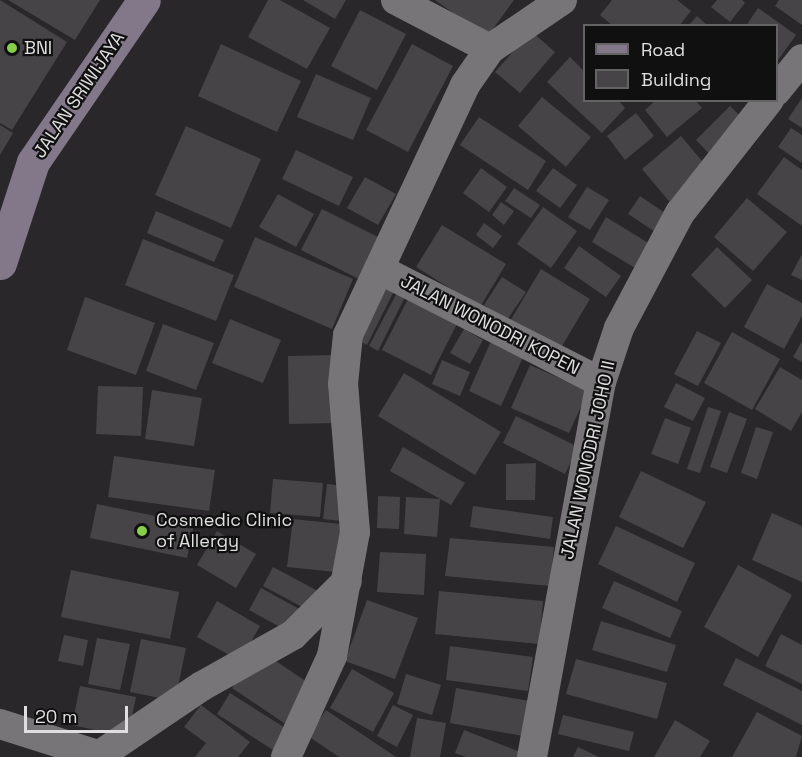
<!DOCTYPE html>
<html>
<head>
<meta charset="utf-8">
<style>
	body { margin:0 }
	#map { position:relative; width:802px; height:757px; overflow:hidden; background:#292729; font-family:"Space Grotesk",sans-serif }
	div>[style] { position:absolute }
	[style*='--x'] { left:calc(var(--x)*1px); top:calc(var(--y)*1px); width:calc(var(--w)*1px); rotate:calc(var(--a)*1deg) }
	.building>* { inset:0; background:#464447 }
	.street>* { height:30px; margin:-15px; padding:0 15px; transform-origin:15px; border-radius:15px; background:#777578 }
	.secondary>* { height:33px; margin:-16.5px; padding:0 16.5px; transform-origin:16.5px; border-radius:16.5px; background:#83778a }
	.dots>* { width:16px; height:16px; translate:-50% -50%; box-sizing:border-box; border:3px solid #111011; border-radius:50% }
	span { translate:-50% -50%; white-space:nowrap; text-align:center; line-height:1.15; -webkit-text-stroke:4.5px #111011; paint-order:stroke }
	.poi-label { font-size:18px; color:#e0dfe0 }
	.left { translate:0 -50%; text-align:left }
	.street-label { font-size:18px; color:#e0dfe0 }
	.legend { position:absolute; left:583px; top:24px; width:195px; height:78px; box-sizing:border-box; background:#111011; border:2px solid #646364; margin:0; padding:8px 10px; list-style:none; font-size:18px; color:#e0dfe0 }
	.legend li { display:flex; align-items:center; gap:12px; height:30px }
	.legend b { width:30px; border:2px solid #646364 }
	.scale { position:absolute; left:24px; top:706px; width:104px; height:27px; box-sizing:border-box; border:3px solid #e0dfe0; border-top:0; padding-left:8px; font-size:18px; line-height:21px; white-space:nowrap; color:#e0dfe0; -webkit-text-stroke:4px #111011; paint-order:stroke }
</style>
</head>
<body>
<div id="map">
	<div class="building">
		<i style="clip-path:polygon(0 0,67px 42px,12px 130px,0 123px)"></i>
		<i style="clip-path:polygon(8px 0,100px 0,75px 40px)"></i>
		<i style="clip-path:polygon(268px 0,280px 0,330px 28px,307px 69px,248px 37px)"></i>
		<i style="clip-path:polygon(303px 0,346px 0,335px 19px)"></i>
		<i style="clip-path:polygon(435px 0,514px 0,487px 37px)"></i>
		<i style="clip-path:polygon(612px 0,677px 0,691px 11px,679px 26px,613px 26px,600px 15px)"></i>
		<i style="clip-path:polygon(717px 0,742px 0,745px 3px,730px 22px,711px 7px)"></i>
		<i style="clip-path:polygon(779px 0,802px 0,802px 25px,775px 6px)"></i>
		<i style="clip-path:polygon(758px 8px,796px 35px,776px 63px,776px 26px,746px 26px)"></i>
		<i style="clip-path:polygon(360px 10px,406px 34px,377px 90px,331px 66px)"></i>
		<i style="clip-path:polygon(697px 16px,708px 26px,688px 26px)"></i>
		<i style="clip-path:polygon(531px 31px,555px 52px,520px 93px,495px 72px)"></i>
		<i style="clip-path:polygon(221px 44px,301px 81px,277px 132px,198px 96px)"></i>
		<i style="clip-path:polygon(412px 44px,453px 66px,408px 152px,366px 130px)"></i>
		<i style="clip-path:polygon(570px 57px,584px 71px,584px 100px,618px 100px,625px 108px,602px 133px,547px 82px)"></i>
		<i style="clip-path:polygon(316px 74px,371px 98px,353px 140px,297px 117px)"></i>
		<i style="clip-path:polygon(542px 97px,591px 137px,566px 167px,518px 126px)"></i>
		<i style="clip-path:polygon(802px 98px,802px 128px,788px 119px)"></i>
		<i style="clip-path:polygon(656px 100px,695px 100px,702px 108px,667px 137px,645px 110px)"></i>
		<i style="clip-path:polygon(730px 106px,755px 130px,719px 164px,696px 140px)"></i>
		<i style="clip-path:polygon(636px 113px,654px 136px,625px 160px,607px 136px)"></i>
		<i style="clip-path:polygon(479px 117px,546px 161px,528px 190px,460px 145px)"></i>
		<i style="clip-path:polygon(0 125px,13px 133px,0 155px)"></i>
		<i style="clip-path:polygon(186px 126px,261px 159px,231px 228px,155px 195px)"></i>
		<i style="clip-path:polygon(791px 128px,802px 135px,802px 163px,778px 147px)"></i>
		<i style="clip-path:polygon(681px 136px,712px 173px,673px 206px,642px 169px)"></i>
		<i style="clip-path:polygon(296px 150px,353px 177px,339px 206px,282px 179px)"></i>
		<i style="clip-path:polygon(784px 157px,802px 170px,802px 226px,757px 194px)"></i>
		<i style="clip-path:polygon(481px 168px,507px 187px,489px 212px,463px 193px)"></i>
		<i style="clip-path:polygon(553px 168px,577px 185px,560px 208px,536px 191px)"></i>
		<i style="clip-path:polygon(365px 177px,396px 194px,378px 225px,347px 208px)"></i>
		<i style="clip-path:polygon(587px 187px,609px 200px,590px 230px,568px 217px)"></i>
		<i style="clip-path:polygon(514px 188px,540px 205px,531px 218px,505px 201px)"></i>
		<i style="clip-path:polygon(278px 194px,314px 214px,296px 247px,259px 227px)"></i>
		<i style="clip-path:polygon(640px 196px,671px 217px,660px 235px,628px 214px)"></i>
		<i style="clip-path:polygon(747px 198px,787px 232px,753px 271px,714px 237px)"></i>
		<i style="clip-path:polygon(501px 202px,514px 211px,504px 225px,492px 215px)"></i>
		<i style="clip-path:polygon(543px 207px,577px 231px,551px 268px,517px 244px)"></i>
		<i style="clip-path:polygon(322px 209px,380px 238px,359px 279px,301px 250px)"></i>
		<i style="clip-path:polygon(156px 211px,224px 240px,214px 262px,147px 233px)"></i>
		<i style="clip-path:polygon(606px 217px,655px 247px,640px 271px,592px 242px)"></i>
		<i style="clip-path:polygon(484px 223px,502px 236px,493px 248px,476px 235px)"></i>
		<i style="clip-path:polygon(442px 225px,506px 264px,480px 307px,416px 267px)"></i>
		<i style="clip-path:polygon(255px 237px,353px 279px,332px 329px,234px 287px)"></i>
		<i style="clip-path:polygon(143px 239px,234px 275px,216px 321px,125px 285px)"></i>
		<i style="clip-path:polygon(579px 246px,621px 276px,606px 297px,564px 268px)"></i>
		<i style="clip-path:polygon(717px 247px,752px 280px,725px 308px,691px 275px)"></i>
		<i style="clip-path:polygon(802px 254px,802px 280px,791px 275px)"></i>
		<i style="clip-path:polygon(541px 269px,590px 299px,559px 351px,510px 321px)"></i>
		<i style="clip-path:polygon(502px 277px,526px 292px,507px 320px,484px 305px)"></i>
		<i style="clip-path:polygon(388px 278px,398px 283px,367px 345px,357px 340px)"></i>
		<i style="clip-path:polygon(767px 284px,802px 303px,802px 316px,784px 349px,744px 327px)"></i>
		<i style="clip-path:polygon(401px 285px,409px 289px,378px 351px,369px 346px)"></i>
		<i style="clip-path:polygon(412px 291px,461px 316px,431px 375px,382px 350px)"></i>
		<i style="clip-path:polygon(85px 297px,155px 323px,136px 375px,67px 350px)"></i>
		<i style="clip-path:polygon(230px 319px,281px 340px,263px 383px,212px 363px)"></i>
		<i style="clip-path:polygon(163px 324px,214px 343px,196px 390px,146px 371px)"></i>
		<i style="clip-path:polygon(464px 329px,483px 340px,470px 364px,450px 353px)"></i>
		<i style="clip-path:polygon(697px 331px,721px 343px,698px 386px,674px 374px)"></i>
		<i style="clip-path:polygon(732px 332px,780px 359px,752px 410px,704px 383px)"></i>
		<i style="clip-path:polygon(491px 341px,524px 355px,501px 406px,469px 391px)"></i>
		<i style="clip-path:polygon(802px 341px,802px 362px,793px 357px)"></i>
		<i style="clip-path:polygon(336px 355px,337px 423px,289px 424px,288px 356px)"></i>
		<i style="clip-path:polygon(442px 360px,470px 372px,460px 396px,432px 384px)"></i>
		<i style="clip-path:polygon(530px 365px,588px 391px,569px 433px,511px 408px)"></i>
		<i style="clip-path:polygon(780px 367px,802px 380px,802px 412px,791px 431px,755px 409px)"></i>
		<i style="clip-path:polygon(404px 373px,501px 432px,475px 475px,378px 416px)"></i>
		<i style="clip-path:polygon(676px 383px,705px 398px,693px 421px,664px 407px)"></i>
		<i style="clip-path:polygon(98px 386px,143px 387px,141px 436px,96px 434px)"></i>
		<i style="clip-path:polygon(152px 390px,202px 398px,194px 446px,145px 439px)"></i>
		<i style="clip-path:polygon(708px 407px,721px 411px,700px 473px,687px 469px)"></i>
		<i style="clip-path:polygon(729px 412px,747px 419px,727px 473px,710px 467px)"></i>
		<i style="clip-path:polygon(516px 416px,578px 447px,565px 474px,503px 443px)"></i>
		<i style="clip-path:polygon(665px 418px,691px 428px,678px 464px,651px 454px)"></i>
		<i style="clip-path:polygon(756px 427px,773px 432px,757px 479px,741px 473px)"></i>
		<i style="clip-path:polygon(403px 447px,465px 483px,451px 505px,390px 471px)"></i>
		<i style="clip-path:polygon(114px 456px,215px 470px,209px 511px,108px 497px)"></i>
		<i style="clip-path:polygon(536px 463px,535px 500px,506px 500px,506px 464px)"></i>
		<i style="clip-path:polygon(641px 471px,706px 502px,683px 548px,619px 517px)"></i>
		<i style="clip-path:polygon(273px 479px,323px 483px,320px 517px,270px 513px)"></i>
		<i style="clip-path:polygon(327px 484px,354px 487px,351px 522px,323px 519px)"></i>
		<i style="clip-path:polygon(378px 496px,400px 497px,399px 529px,377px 528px)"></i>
		<i style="clip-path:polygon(406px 497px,440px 499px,437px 537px,404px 534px)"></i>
		<i style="clip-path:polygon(97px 504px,194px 524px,187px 558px,90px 538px)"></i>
		<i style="clip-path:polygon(473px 506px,553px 517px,550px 539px,470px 527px)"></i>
		<i style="clip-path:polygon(772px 513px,802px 526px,802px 582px,752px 560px)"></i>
		<i style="clip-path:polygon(293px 519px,341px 524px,335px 572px,287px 567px)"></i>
		<i style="clip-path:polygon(616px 526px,695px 563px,677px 602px,598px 564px)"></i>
		<i style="clip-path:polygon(217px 531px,256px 554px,236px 588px,197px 565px)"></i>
		<i style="clip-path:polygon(450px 538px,554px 547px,550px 586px,445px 576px)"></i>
		<i style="clip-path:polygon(380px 552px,426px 554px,424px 595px,377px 592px)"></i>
		<i style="clip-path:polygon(738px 565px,792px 595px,758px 657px,704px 627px)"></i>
		<i style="clip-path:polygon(273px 567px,331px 598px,321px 617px,263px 586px)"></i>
		<i style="clip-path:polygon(71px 570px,179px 592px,170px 639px,61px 617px)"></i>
		<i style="clip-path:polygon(614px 581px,682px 611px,670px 638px,602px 608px)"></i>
		<i style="clip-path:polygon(261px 588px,312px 616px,300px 638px,249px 610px)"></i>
		<i style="clip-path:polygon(439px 591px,543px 601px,539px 644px,435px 634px)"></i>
		<i style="clip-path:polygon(367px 600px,418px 618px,395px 679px,345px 661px)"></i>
		<i style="clip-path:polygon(217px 601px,260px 626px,240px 661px,197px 637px)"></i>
		<i style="clip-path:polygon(601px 621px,676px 645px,667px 672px,592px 650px)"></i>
		<i style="clip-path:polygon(781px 634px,802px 645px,802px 684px,765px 666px)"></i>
		<i style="clip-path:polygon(64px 635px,88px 640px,83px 666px,58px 661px)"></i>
		<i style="clip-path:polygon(97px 638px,130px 644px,120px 690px,88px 684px)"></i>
		<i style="clip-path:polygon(141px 639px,186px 648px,175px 701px,130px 692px)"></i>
		<i style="clip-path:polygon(450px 646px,533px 657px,528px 691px,446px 680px)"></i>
		<i style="clip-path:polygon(258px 649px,313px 686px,287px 725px,232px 688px)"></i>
		<i style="clip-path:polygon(736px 658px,802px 691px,802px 725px,723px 685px)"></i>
		<i style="clip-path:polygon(576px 659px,667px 683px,657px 719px,566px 694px)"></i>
		<i style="clip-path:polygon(352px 669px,394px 693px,373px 732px,330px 708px)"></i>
		<i style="clip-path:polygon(406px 674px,441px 685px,432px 715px,397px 704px)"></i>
		<i style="clip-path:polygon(80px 686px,136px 697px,128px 737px,72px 725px)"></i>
		<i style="clip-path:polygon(456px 688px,530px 701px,523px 736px,450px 723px)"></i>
		<i style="clip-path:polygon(230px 693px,290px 731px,276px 752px,217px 714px)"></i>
		<i style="clip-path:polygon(201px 705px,250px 742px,238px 757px,195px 757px,206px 743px,184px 727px)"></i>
		<i style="clip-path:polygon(393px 705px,413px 715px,397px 747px,377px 736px)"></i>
		<i style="clip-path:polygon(326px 710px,396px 757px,339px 757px,308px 736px)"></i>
		<i style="clip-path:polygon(757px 712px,802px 736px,796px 757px,732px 757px)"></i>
		<i style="clip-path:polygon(563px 715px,634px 732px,629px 751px,558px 734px)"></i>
		<i style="clip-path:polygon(417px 718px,446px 723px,440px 757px,410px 757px)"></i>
		<i style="clip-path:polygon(675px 720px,710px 741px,700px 757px,654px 757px)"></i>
		<i style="clip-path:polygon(464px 730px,523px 753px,522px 757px,466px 757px,455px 753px)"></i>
		<i style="clip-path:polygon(578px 747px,599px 757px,573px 757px)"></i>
	</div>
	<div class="street">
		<i style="--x:396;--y:0;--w:106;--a:27.5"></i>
		<i style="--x:776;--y:91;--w:41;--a:-50.9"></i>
		<i style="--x:379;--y:269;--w:249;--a:27"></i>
		<i style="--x:0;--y:724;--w:109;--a:17.6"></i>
		<i style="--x:100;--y:755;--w:123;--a:-34.1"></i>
		<i style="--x:202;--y:686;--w:104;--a:-29.3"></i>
		<i style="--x:293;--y:635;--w:76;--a:-45"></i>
		<i style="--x:286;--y:757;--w:111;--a:-65.5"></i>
		<i style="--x:332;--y:656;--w:126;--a:-79.5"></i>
		<i style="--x:355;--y:532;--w:148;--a:-94.6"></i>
		<i style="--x:343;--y:384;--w:49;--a:-84.2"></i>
		<i style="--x:348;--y:335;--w:276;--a:-64.9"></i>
		<i style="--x:465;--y:85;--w:44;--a:-55.2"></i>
		<i style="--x:490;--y:49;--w:87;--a:-34.2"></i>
		<i style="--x:532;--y:757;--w:381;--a:-79.6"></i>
		<i style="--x:601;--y:382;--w:57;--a:-71.6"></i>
		<i style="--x:619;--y:328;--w:130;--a:-62.1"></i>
		<i style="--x:680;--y:213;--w:144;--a:-51.8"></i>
	</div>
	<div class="secondary">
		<i style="--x:0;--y:263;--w:106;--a:-71.9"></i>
		<i style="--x:33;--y:162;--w:196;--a:-55.6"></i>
	</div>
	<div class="dots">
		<i style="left:12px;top:48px;background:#87cf4b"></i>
		<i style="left:142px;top:531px;background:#87cf4b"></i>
	</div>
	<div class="poi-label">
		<span class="left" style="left:24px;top:48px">BNI</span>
		<span class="left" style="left:156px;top:531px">Cosmedic Clinic<br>of Allergy</span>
	</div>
	<div class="street-label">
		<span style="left:79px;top:95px;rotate:-56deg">JALAN SRIWIJAYA</span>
		<span style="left:490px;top:325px;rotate:27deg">JALAN WONODRI KOPEN</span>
		<span style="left:588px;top:460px;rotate:-78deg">JALAN WONODRI JOHO II</span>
	</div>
	<ul class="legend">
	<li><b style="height:8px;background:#83778a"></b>Road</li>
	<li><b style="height:16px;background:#464447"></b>Building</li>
	</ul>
	<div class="scale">20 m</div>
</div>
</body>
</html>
